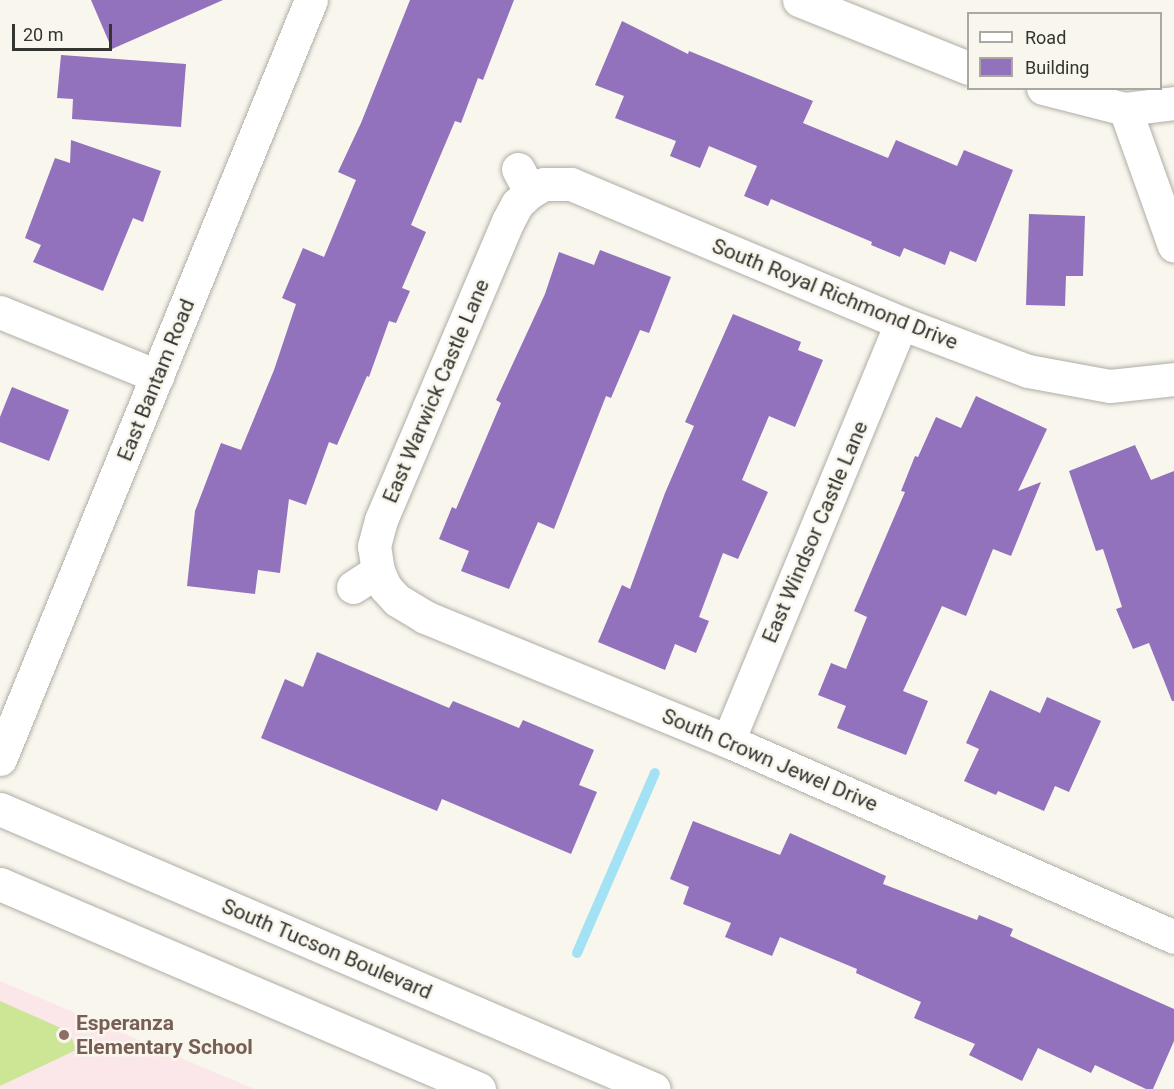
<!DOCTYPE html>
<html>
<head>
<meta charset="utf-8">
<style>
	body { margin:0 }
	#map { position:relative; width:1174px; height:1089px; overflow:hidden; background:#f8f6ed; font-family:Roboto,sans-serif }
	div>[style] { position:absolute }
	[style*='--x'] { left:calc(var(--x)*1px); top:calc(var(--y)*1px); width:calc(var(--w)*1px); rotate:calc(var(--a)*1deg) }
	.education>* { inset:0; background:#fbe6e9 }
	.green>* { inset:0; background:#cce695 }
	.stream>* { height:10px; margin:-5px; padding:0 5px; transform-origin:5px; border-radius:5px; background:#a3e2f5 }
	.building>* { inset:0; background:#9272bc }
	.roads { filter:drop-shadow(0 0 2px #afada5) drop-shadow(0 0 2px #afada5) }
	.minor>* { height:33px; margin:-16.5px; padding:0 16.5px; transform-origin:16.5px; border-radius:16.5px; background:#fff }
	.major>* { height:33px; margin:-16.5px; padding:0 16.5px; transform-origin:16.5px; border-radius:16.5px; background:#fff }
	.dots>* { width:16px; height:16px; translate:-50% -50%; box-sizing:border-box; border:3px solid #f8f6ed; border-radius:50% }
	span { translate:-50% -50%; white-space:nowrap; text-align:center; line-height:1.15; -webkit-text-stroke:5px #f8f6ed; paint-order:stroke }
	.street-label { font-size:21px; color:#343430 }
	.education-label { font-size:21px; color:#785e54; font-weight:700 }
	.left { translate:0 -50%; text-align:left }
	.legend { position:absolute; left:967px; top:12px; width:195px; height:78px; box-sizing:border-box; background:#f8f6ed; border:2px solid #aaa8a1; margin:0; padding:8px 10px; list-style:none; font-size:18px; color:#343430 }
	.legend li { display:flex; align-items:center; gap:12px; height:30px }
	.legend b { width:30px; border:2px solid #aaa8a1 }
	.scale { position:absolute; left:12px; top:24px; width:100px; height:27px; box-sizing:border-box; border:3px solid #343430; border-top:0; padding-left:8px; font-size:18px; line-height:21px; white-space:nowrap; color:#343430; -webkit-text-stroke:4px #f8f6ed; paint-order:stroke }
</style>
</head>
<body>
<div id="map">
	<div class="education">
		<i style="clip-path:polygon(0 981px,254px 1089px,0 1089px)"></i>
	</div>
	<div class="green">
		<i style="clip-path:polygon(0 1001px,70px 1032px,76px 1050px,0 1086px)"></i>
	</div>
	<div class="stream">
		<i style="--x:577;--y:953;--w:196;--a:-66.6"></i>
	</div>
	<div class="building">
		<i style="clip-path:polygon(91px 0,223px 0,112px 49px)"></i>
		<i style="clip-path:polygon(410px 0,514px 0,483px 80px,478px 78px,461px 123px,455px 121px,411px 225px,426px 232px,402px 288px,410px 291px,396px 323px,389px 321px,369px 377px,367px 376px,337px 445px,329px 442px,306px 505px,289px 499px,280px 573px,258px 570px,255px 594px,187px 586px,195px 511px,221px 443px,241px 450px,274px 370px,296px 304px,282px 298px,303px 248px,324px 257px,356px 180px,338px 172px,361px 123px)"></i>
		<i style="clip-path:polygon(622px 21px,688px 54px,689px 51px,813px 101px,803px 123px,888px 158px,896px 140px,957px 166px,964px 150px,1013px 170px,976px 262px,950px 251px,945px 265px,904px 248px,900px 257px,871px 245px,872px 242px,771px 199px,768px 206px,744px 196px,757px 166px,709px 146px,700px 168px,670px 156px,676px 141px,615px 118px,624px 96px,595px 85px)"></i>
		<i style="clip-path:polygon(61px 55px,186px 64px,181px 127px,72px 119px,73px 99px,57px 98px)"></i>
		<i style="clip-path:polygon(71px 140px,161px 171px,143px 222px,133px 218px,103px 291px,33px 262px,41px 245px,25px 238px,55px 158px,70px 163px)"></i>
		<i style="clip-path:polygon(1029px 214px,1085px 216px,1083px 276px,1066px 276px,1065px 306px,1026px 305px)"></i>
		<i style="clip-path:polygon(600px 250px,671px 277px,649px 333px,640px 330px,611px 398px,606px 396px,554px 529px,538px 522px,509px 589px,461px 571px,469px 551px,439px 539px,452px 507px,456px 509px,501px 403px,496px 400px,545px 294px,559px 252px,594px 265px)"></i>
		<i style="clip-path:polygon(733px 314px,801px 342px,798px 350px,823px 360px,795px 427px,769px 416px,742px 480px,768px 492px,738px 559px,723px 553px,699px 617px,709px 621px,696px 653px,675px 644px,665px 670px,598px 642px,622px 585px,630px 589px,665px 493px,694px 426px,685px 422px)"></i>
		<i style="clip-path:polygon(12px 387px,69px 410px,49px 461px,0 442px,0 417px)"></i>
		<i style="clip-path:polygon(976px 396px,1047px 429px,1018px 491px,1041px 482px,1011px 556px,993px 549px,966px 616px,942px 606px,903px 691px,928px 701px,906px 755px,837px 728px,846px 706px,818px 695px,831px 663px,846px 669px,867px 617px,854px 611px,905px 492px,901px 491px,915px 456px,918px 457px,936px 417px,961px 428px)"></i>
		<i style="clip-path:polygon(1135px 445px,1151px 480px,1174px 471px,1174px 701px,1172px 701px,1149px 643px,1133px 649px,1116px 609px,1122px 607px,1103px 549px,1096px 551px,1069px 471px)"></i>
		<i style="clip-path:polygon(317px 652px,449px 708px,453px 701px,519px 728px,523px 720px,594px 750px,579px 785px,597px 792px,571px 854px,442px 799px,437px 811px,261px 738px,285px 679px,303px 687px)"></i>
		<i style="clip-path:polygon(990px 690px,1040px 713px,1047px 697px,1101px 721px,1069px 792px,1055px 786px,1044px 811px,998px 791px,996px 795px,964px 781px,979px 749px,966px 743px)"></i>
		<i style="clip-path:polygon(693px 821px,780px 855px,790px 833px,886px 876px,883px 884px,977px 920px,979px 915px,1013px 929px,1010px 936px,1174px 1009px,1174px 1041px,1153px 1089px,1146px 1089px,1095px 1065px,1091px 1073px,1038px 1048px,1022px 1081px,969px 1055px,975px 1044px,914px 1018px,921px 1002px,856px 973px,857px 969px,780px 937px,772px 956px,725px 937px,731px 923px,683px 904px,689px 887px,670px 879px)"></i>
	</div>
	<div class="roads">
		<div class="minor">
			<i style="--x:799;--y:0;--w:182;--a:21.9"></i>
			<i style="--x:1043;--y:88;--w:85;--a:14.4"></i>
			<i style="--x:1125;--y:109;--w:49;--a:-7"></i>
			<i style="--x:1125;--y:109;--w:145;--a:70.3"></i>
			<i style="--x:518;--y:169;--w:26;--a:62"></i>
			<i style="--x:530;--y:192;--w:16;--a:-30"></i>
			<i style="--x:544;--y:184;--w:27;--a:0"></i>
			<i style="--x:571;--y:184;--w:358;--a:22.8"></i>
			<i style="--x:901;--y:323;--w:136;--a:20.7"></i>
			<i style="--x:1028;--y:371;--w:83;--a:10.4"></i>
			<i style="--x:1110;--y:386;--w:64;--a:-6.2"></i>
			<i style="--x:0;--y:312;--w:170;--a:22.2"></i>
			<i style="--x:378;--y:571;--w:17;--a:66"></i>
			<i style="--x:385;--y:587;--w:18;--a:47"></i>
			<i style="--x:397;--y:600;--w:33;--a:31"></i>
			<i style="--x:425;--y:617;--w:327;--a:22.3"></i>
			<i style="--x:728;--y:741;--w:487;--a:23.7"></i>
			<i style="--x:353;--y:587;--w:30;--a:-33"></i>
			<i style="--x:378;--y:571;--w:25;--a:-99"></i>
			<i style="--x:374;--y:546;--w:27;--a:-75"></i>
			<i style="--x:381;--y:520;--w:325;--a:-67"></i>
			<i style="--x:508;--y:221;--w:19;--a:-62"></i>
			<i style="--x:517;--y:204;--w:18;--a:-43"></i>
			<i style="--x:728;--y:741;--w:452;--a:-67.5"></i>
			<i style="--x:0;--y:759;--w:820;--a:-67.72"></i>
		</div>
		<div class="major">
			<i style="--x:0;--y:809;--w:711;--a:23.18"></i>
			<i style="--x:0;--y:884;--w:521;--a:23.17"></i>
		</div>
	</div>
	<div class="dots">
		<i style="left:64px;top:1035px;background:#8d6e63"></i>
	</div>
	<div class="street-label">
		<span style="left:835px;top:294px;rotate:22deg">South Royal Richmond Drive</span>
		<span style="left:156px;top:380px;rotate:-68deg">East Bantam Road</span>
		<span style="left:436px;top:391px;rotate:-67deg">East Warwick Castle Lane</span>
		<span style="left:815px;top:532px;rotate:-67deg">East Windsor Castle Lane</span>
		<span style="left:770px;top:760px;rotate:23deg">South Crown Jewel Drive</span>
		<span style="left:327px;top:949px;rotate:23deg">South Tucson Boulevard</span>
	</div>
	<div class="education-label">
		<span class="left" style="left:76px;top:1035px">Esperanza<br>Elementary School</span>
	</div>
	<ul class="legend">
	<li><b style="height:8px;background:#fff"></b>Road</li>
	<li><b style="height:16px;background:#9272bc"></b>Building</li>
	</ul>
	<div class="scale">20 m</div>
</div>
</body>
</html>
